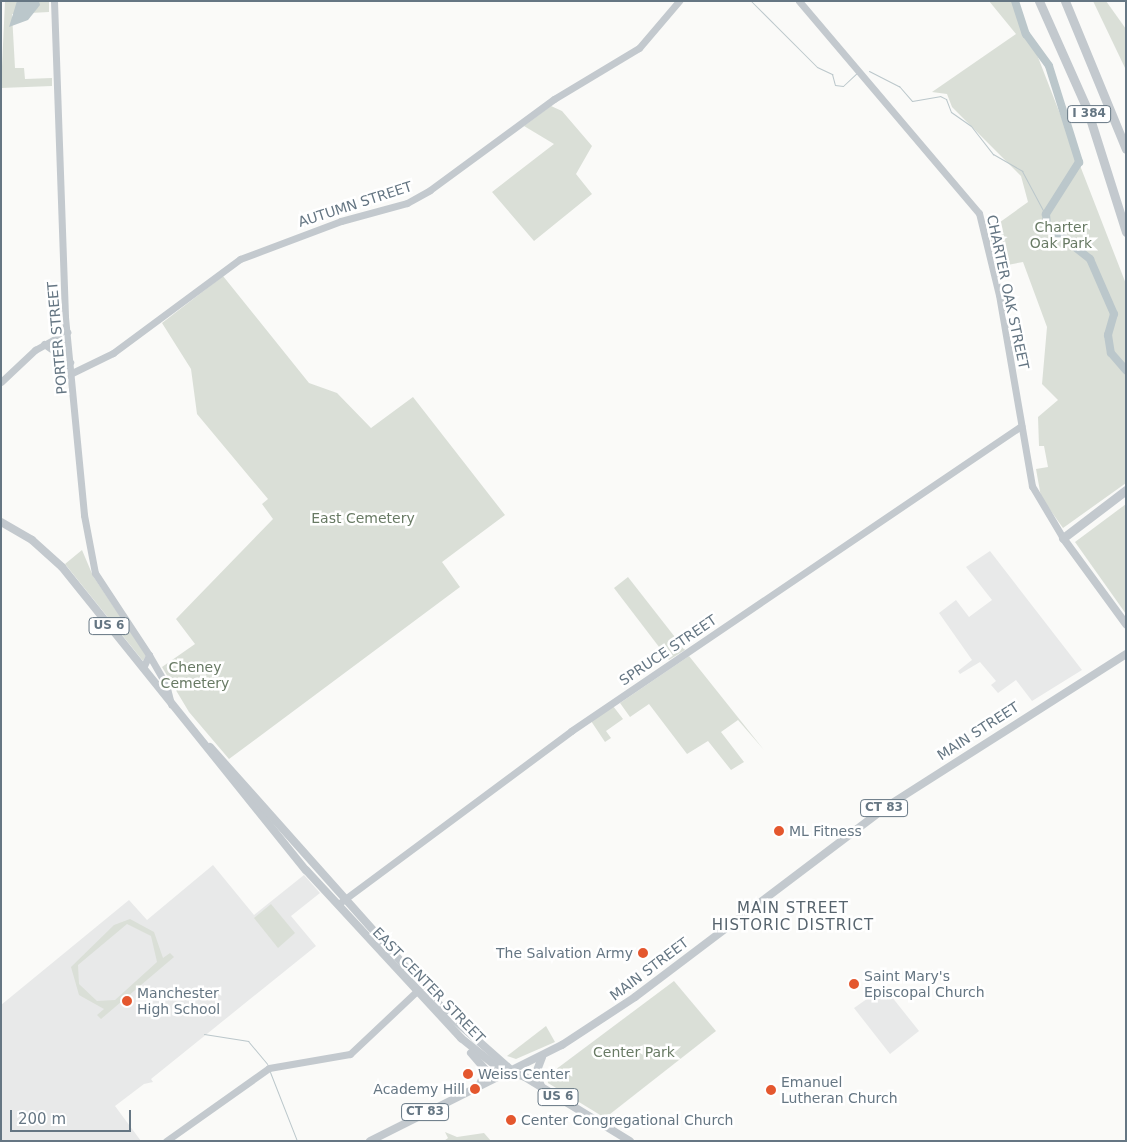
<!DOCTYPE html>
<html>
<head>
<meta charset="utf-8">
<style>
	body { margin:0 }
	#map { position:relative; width:1127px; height:1142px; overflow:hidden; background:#fafaf8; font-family:"DejaVu Sans",sans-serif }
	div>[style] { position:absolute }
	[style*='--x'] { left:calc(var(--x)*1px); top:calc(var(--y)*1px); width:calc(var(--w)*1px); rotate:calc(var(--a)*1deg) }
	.built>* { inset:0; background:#e8e9e9 }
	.green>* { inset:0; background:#dadfd7 }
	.water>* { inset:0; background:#bbc7cb }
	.stream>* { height:1px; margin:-0.5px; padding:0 0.5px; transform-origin:0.5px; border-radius:0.5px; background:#bbc7cb }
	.river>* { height:8px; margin:-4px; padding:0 4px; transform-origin:4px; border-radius:4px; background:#bbc7cb }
	.secondary>* { height:7px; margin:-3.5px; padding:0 3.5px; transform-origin:3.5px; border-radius:3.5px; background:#c3c9ce }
	.primary>* { height:8px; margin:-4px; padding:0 4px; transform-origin:4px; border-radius:4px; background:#c3c9ce }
	.highway>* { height:9px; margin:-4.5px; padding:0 4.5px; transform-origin:4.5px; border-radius:4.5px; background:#c3c9ce }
	.dots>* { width:14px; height:14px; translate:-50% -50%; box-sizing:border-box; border:2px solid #fff; border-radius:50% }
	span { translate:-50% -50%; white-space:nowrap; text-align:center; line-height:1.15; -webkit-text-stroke:5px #fff; paint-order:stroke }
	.shield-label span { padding:1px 4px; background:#fff; border:1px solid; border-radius:4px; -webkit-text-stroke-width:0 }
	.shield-label { font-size:12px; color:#657683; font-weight:700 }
	.street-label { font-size:14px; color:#657683 }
	.park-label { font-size:14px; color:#687a64 }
	.poi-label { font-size:14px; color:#657683 }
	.left { translate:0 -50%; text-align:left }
	.right { translate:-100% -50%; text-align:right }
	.neighbourhood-label { font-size:15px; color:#57646e; letter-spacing:1px }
	.frame { position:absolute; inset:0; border:2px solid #657683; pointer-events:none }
	.scale { position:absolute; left:10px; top:1110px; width:121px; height:22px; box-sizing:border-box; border:2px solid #657683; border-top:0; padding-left:6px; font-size:15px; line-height:18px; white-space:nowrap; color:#657683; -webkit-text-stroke:4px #fff; paint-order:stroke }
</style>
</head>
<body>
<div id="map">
	<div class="built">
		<i style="clip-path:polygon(990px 551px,1082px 670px,1032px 701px,1016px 680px,998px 693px,991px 685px,996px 681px,980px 662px,960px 674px,958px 671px,972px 660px,939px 613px,956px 600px,969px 617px,992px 600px,966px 567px)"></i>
		<i style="clip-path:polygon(213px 865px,254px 915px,304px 875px,320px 893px,291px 916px,316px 946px,151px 1079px,153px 1082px,144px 1084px,115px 1106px,141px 1141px,1px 1141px,1px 1005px,129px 900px,147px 920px)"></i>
		<i style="clip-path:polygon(884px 987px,919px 1031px,890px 1054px,854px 1008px)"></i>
	</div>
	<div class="green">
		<i style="clip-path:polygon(5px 1px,49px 1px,49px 12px,12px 14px,15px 68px,24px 68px,25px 79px,52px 78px,52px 86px,1px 88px)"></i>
		<i style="clip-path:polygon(989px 1px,1012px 1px,1029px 34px,1126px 284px,1126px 483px,1063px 528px,1041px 497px,1036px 469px,1048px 467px,1044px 446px,1039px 446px,1038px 417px,1058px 400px,1042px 384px,1047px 327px,1023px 262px,997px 267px,989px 230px,1028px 202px,1021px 176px,952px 107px,947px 94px,932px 92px,1016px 34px)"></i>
		<i style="clip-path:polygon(1093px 1px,1106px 1px,1126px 29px,1126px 70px)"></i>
		<i style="clip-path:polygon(551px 106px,562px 111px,592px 146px,576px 174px,592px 194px,534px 241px,492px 192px,554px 144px,524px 126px)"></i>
		<i style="clip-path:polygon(223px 276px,309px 383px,337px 393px,371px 428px,413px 397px,505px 515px,442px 562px,460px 587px,229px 759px,189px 712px,162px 667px,195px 644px,176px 619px,273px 519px,262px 504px,268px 499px,197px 414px,191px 369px,162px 323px)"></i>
		<i style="clip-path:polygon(1126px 504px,1126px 614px,1075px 542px)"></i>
		<i style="clip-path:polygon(82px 550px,93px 576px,146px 655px,143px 661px,65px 564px)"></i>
		<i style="clip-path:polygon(628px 577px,685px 650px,669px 660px,614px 588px)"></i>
		<i style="clip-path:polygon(689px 656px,764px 750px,738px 720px,721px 732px,744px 762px,731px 770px,708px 741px,687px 754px,649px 704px,630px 717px,620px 703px)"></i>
		<i style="clip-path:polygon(613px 706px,623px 719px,606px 731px,611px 738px,605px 742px,591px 721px)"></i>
		<i style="clip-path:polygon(271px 904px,295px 933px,278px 948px,254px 918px)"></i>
		<i style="clip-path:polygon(evenodd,130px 919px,154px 932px,163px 958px,170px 953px,174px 957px,101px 1019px,97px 1015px,104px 1009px,79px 995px,71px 967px,114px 925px,130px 919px,127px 924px,151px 936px,157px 962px,115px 1000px,97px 1001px,79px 984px,78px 965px,127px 924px)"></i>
		<i style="clip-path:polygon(674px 981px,716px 1031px,605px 1118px,548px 1083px,547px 1076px)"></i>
		<i style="clip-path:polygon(546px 1026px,555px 1042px,516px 1059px,507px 1056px)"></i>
		<i style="clip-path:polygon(445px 1132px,457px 1137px,484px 1133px,491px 1141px,444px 1141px,448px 1138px)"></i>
	</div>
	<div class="water">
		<i style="clip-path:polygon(17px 1px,39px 1px,40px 5px,28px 20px,9px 27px)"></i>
	</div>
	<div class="stream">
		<i style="--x:751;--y:1;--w:93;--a:45"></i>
		<i style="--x:817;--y:67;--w:17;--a:25"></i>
		<i style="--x:832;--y:74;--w:11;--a:75"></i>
		<i style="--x:835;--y:85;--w:8;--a:7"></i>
		<i style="--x:843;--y:86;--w:18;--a:-43"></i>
		<i style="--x:869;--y:71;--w:34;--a:27"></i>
		<i style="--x:899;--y:86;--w:20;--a:49"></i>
		<i style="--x:912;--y:101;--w:28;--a:-10"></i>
		<i style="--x:940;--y:96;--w:7;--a:27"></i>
		<i style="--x:946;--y:99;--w:14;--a:69"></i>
		<i style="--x:951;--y:112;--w:24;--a:35"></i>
		<i style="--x:971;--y:126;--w:36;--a:52"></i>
		<i style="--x:993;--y:154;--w:34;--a:30"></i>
		<i style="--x:1022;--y:171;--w:51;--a:61.9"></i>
		<i style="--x:204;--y:1034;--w:45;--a:9"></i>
		<i style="--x:248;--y:1041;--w:30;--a:50"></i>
		<i style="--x:270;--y:1072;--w:74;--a:68.6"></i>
	</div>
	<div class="river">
		<i style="--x:1015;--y:1;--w:35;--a:72"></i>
		<i style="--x:1026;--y:34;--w:39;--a:54"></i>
		<i style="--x:1049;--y:66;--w:101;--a:72.6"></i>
		<i style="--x:1079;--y:162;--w:62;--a:122.4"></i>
		<i style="--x:1046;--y:214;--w:11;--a:85"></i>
		<i style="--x:1047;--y:225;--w:55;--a:38.3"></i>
		<i style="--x:1090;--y:259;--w:60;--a:66.4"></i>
		<i style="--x:1114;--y:314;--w:22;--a:106"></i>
		<i style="--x:1108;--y:335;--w:18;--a:81"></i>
		<i style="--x:1111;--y:353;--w:23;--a:49"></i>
	</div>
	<div class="secondary">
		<i style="--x:54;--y:1;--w:316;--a:88"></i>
		<i style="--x:65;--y:317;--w:199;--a:84.5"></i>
		<i style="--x:84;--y:515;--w:59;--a:79.3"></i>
		<i style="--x:95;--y:573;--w:98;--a:56.6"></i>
		<i style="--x:149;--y:655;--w:14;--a:115"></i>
		<i style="--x:799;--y:1;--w:278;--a:49.7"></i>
		<i style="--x:979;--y:213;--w:84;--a:76.3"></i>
		<i style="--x:999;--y:295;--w:194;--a:80.2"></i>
		<i style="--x:1032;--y:486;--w:61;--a:59.2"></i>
		<i style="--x:44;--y:344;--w:32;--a:35"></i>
		<i style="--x:72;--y:373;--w:46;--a:-26"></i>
		<i style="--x:113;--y:353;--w:158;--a:-36.5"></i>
		<i style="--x:240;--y:259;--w:108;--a:-20.6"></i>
		<i style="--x:341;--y:221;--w:68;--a:-15.3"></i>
		<i style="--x:407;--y:203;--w:26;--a:-29"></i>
		<i style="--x:430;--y:190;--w:154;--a:-36.3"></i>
		<i style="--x:554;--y:99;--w:99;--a:-31"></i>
		<i style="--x:639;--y:48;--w:62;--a:-49.6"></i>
		<i style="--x:1;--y:382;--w:47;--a:-43.3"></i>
		<i style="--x:35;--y:350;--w:37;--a:-29"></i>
		<i style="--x:149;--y:655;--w:34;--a:60"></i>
		<i style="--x:166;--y:684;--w:21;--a:76"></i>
		<i style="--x:341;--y:902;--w:287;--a:-36.6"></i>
		<i style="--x:571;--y:731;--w:544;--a:-34.13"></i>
		<i style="--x:166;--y:1141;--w:126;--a:-35.3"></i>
		<i style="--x:269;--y:1068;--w:82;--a:-9.8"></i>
		<i style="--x:350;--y:1054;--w:98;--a:-43.3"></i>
	</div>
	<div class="primary">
		<i style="--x:1;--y:522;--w:36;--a:30"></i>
		<i style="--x:32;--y:540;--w:40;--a:42"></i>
		<i style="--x:62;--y:567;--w:389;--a:51.2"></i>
		<i style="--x:306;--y:870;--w:229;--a:47.3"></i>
		<i style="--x:461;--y:1038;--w:45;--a:38.7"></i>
		<i style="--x:496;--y:1066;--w:31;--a:21"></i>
		<i style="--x:525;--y:1077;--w:123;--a:31.4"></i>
		<i style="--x:1063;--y:538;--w:107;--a:53.8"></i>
		<i style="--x:210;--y:747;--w:359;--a:48.3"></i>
		<i style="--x:449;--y:1015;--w:81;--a:41.5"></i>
		<i style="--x:471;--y:1053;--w:23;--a:49"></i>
		<i style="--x:486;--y:1070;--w:15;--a:113"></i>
		<i style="--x:541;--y:1086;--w:14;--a:-111"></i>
		<i style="--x:536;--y:1073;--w:17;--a:-69"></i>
		<i style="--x:370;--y:1141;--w:215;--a:-26.6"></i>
		<i style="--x:562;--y:1045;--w:87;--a:-33.3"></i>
		<i style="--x:635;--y:997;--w:315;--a:-37.1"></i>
		<i style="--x:886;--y:807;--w:285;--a:-32.5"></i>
	</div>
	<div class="highway">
		<i style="--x:1039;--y:1;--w:118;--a:66"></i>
		<i style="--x:1087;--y:109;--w:129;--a:72.4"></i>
		<i style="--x:1065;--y:1;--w:160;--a:67.6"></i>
		<i style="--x:1063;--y:538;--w:79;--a:-37.3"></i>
	</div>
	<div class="dots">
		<i style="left:779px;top:831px;background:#e4572e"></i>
		<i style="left:643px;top:953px;background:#e4572e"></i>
		<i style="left:854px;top:984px;background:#e4572e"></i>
		<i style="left:127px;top:1001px;background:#e4572e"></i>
		<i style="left:468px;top:1074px;background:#e4572e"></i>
		<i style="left:475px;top:1089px;background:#e4572e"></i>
		<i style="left:771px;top:1090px;background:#e4572e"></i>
		<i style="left:511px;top:1120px;background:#e4572e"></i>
	</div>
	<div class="shield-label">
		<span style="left:1089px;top:114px">I 384</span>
		<span style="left:109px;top:626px">US 6</span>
		<span style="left:884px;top:808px">CT 83</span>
		<span style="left:558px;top:1097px">US 6</span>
		<span style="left:425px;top:1112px">CT 83</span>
	</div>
	<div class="street-label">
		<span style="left:355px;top:204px;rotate:-18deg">AUTUMN STREET</span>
		<span style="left:1008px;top:292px;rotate:78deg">CHARTER OAK STREET</span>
		<span style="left:57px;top:338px;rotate:-95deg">PORTER STREET</span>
		<span style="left:668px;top:650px;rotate:-34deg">SPRUCE STREET</span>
		<span style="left:978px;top:731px;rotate:-33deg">MAIN STREET</span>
		<span style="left:649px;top:969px;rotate:-37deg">MAIN STREET</span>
		<span style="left:429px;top:985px;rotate:46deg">EAST CENTER STREET</span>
	</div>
	<div class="park-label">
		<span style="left:1061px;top:235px">Charter<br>Oak Park</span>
		<span style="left:363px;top:518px">East Cemetery</span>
		<span style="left:195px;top:675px">Cheney<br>Cemetery</span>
		<span style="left:634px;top:1052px">Center Park</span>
	</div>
	<div class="poi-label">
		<span class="left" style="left:789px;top:831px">ML Fitness</span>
		<span class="right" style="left:633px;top:953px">The Salvation Army</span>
		<span class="left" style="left:864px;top:984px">Saint Mary's<br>Episcopal Church</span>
		<span class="left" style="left:137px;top:1001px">Manchester<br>High School</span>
		<span class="left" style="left:478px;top:1074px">Weiss Center</span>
		<span class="left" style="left:781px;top:1090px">Emanuel<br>Lutheran Church</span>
		<span class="right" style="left:465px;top:1089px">Academy Hill</span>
		<span class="left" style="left:521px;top:1120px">Center Congregational Church</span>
	</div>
	<div class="neighbourhood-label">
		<span style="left:793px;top:917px">MAIN STREET<br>HISTORIC DISTRICT</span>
	</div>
	<div class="frame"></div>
	<div class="scale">200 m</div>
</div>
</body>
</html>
